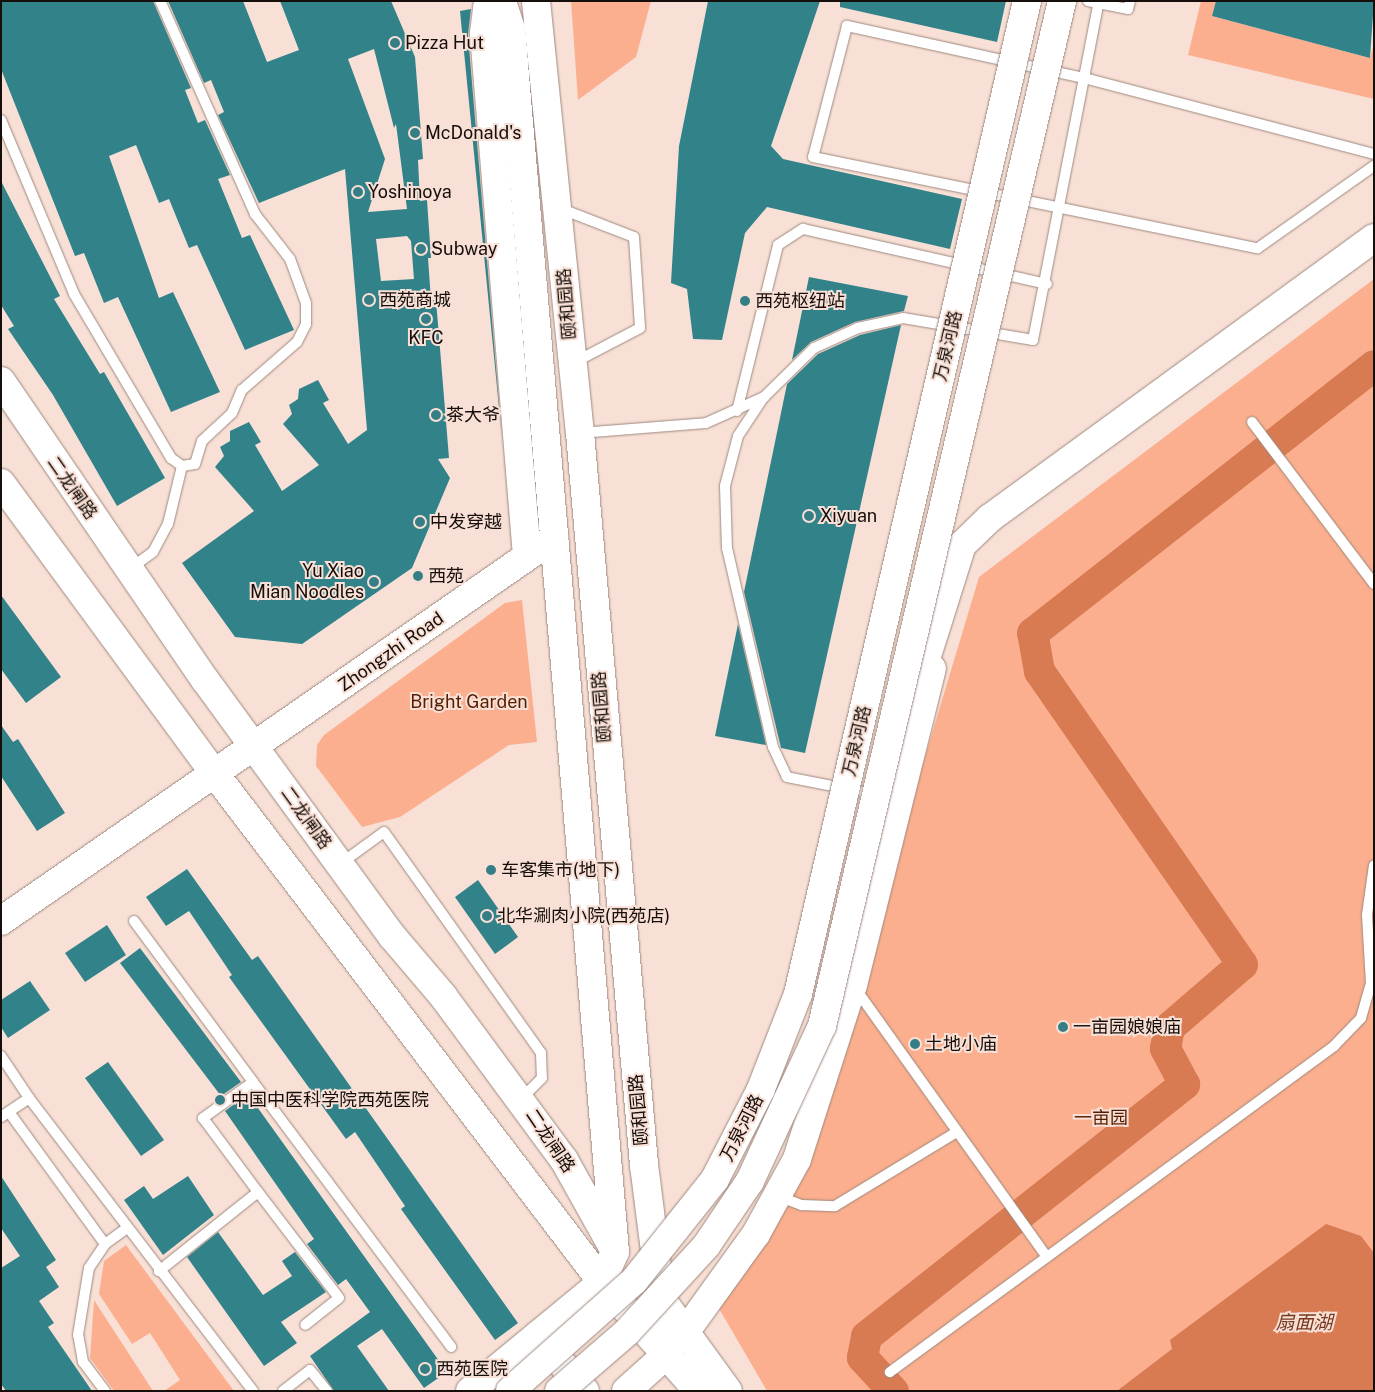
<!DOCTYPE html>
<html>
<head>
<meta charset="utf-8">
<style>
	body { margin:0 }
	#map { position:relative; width:1375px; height:1392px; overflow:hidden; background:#f8e0d6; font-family:"Public Sans","Noto Sans SC",sans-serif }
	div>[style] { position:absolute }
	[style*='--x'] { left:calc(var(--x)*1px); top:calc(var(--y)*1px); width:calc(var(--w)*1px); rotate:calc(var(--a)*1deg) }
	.green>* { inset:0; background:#fcaf8e }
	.water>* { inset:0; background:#d87b53 }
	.river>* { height:31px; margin:-15.5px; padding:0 15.5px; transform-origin:15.5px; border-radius:15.5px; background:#d87b53 }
	.building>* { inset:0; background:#32828a }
	.roads { filter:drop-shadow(0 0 1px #9e887f) drop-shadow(0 0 1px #9e887f) }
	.lane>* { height:10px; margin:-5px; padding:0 5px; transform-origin:5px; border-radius:5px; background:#fff }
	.secondary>* { height:28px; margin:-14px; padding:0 14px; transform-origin:14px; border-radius:14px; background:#fff }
	.highway>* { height:28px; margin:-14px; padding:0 14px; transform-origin:14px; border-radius:14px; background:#fff }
	.bridges { filter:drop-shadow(0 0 1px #9e887f) drop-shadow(0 0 1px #9e887f) }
	.highway-bridge>* { height:28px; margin:-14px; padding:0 14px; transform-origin:14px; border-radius:14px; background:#fff }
	.dots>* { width:14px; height:14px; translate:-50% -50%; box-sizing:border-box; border:2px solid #f8e0d6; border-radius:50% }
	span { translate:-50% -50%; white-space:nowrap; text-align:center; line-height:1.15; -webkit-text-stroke:4px #f8e0d6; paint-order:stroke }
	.poi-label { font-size:18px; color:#150e0a }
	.left { translate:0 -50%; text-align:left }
	.right { translate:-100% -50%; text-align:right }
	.street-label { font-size:18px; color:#150e0a }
	.park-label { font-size:18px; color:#571d00 }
	.water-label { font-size:19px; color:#76391d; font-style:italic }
	.frame { position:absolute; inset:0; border:2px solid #150e0a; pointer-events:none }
</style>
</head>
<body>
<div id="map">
	<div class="green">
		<i style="clip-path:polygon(571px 1px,651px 1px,636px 57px,578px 100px)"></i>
		<i style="clip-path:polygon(1201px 1px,1216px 1px,1212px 16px,1370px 58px,1374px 44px,1374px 99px,1188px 55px)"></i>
		<i style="clip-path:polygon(1374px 279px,1374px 1391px,767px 1391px,714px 1300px,801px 1170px,979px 577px)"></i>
		<i style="clip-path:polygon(522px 600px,537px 742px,509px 745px,400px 817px,362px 827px,316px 766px,317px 745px,324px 735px,505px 603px)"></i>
		<i style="clip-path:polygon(126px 1245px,234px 1391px,164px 1391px,180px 1380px,150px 1333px,132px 1344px,99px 1294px,104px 1261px)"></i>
		<i style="clip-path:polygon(94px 1300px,153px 1391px,114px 1391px,90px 1358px)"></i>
	</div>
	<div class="water">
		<i style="clip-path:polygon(1326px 1224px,1361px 1236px,1374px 1253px,1374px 1391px,1117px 1391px,1172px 1349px,1170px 1340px)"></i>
	</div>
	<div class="river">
		<i style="--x:893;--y:1391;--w:46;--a:-132.4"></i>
		<i style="--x:862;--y:1357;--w:21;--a:-79"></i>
		<i style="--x:866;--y:1336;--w:406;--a:-38.4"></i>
		<i style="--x:1184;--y:1084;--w:41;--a:-117.8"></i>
		<i style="--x:1165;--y:1048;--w:21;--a:-79"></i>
		<i style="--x:1169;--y:1027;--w:96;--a:-40.8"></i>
		<i style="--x:1242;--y:964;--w:356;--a:-124.7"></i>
		<i style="--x:1039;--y:671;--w:39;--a:-100"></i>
		<i style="--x:1032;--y:633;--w:434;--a:-38.1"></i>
	</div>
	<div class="building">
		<i style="clip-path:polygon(1px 1px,153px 1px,191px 88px,185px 90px,198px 123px,205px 120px,230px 175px,218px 179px,242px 238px,250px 235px,294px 330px,245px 350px,197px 245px,189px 248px,169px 199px,159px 203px,136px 145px,109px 156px,159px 298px,173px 292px,220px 392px,171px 412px,118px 297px,104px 303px,84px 253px,75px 256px,1px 69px)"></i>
		<i style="clip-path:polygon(evenodd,168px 1px,243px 1px,267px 62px,299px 50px,280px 1px,391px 1px,415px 57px,423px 159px,418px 160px,420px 201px,427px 200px,431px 258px,428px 258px,431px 300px,436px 300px,449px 458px,438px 459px,450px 478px,412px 568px,302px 644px,235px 637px,182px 563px,254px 511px,215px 467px,224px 456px,220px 447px,230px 441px,230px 431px,249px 422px,261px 442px,255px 445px,282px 491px,319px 465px,283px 424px,292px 414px,289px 405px,298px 399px,299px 389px,318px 380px,329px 400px,323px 403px,348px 444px,367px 430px,345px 169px,259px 203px,218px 115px,224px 112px,211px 80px,204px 83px,168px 1px,374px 49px,394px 128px,396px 124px,407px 209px,368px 212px,385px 159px,348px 59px,374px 49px,168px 1px,407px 236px,411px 241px,414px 279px,381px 281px,376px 239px,407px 236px)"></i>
		<i style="clip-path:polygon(708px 1px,820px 1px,771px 146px,783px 159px,962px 199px,950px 249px,767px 207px,745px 233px,722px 340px,693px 339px,687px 289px,671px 283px,679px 146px)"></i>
		<i style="clip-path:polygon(840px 1px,1006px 1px,997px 42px,840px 7px)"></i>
		<i style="clip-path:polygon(1216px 1px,1374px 1px,1370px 58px,1212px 16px)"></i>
		<i style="clip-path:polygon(471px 9px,468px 35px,502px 438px,460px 11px)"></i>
		<i style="clip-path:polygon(1px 181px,60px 296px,54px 299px,100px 374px,104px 372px,165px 478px,117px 506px,53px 395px,8px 329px,14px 326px,1px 305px)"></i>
		<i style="clip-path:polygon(809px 277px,908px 296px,904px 311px,855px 322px,811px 342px,792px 360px)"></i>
		<i style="clip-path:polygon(901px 325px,805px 753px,781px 748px,744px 592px,787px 384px,818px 354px,860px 335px)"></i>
		<i style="clip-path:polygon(1px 595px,61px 677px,26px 703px,1px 669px)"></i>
		<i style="clip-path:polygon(738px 624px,766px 745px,715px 736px)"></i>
		<i style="clip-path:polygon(1px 725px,13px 742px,18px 739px,65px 813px,37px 831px,1px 776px)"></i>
		<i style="clip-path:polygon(187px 869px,252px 960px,258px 956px,518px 1323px,495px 1340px,401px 1209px,405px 1206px,355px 1132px,346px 1139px,229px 977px,232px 975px,189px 911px,166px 926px,146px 897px)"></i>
		<i style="clip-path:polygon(478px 880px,518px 937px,495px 954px,455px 897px)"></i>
		<i style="clip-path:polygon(107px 925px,126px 955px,85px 982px,65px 953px)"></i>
		<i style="clip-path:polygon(140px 948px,241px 1082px,221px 1096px,120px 963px)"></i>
		<i style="clip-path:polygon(30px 981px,50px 1010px,8px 1038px,1px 1027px,1px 1000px)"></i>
		<i style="clip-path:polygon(108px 1062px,164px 1140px,141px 1156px,85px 1078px)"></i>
		<i style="clip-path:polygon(248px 1094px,447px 1372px,424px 1388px,382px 1329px,357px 1346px,389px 1391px,334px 1391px,310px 1356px,370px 1312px,346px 1279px,338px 1285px,307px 1244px,314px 1239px,225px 1111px)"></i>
		<i style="clip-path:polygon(1px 1176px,56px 1260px,46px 1267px,59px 1287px,39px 1301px,54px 1323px,48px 1327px,92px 1391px,6px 1391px,1px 1384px,1px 1268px,20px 1256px,1px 1228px)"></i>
		<i style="clip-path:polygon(188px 1176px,214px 1215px,163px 1255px,124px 1200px,144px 1186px,153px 1199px)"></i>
		<i style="clip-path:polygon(218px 1232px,263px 1295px,292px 1276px,282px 1261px,295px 1252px,326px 1292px,281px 1322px,297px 1343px,264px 1366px,187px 1257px)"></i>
	</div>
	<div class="roads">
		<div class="lane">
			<i style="--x:1088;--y:1;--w:41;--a:11.3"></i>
			<i style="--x:1128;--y:9;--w:8;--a:-76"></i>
			<i style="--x:1;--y:120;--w:189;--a:67.2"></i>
			<i style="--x:74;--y:294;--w:191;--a:59.4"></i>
			<i style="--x:171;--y:458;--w:14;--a:36"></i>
			<i style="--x:182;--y:466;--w:13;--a:-9"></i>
			<i style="--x:195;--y:464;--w:24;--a:-73"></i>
			<i style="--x:202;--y:441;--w:41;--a:-43"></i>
			<i style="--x:232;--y:413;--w:25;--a:-67"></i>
			<i style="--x:242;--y:390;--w:73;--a:-41.1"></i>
			<i style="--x:297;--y:342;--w:20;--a:-63"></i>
			<i style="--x:306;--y:324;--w:21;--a:-90"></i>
			<i style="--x:306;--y:303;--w:47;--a:-110"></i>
			<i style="--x:290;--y:259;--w:57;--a:-127.9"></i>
			<i style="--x:255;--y:214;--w:233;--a:-114"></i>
			<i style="--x:1374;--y:154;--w:300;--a:-165.3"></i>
			<i style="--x:1084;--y:78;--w:243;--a:-167.6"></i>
			<i style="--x:847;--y:26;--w:135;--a:104.5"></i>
			<i style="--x:813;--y:157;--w:454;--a:11.6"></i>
			<i style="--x:1258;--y:248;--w:142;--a:-35.3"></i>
			<i style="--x:559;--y:208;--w:80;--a:21.1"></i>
			<i style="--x:634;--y:237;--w:91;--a:86.2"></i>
			<i style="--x:640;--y:328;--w:73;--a:152.4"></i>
			<i style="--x:763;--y:398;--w:45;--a:123.3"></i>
			<i style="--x:738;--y:436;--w:52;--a:104.6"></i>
			<i style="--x:725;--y:486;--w:62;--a:88.2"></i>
			<i style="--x:727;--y:548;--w:204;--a:77"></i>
			<i style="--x:773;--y:747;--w:33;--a:65"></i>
			<i style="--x:787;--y:777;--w:89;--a:11.1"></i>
			<i style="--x:737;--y:411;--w:171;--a:-76.1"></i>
			<i style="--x:778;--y:245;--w:30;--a:-33"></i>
			<i style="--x:803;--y:229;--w:250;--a:12.7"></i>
			<i style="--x:1252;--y:422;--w:203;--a:53"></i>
			<i style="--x:580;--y:433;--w:126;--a:-4.5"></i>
			<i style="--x:706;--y:423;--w:64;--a:-24.1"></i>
			<i style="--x:764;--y:397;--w:70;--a:-44.4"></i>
			<i style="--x:814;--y:348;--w:48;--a:-24.4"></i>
			<i style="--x:858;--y:328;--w:46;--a:-12.5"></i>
			<i style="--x:903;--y:318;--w:132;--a:9.6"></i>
			<i style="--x:1033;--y:340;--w:345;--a:-79"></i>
			<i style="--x:131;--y:568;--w:27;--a:-36"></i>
			<i style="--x:153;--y:552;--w:32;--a:-62"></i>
			<i style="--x:168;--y:524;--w:60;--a:-76.4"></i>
			<i style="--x:340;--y:864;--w:54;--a:-36"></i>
			<i style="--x:384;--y:832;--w:271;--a:54.6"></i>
			<i style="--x:541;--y:1053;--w:25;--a:88"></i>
			<i style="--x:542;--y:1078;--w:30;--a:135"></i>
			<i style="--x:134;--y:921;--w:200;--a:53.5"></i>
			<i style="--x:253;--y:1082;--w:62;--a:144.2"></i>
			<i style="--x:203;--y:1118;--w:92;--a:53.4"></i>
			<i style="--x:258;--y:1192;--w:127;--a:141.4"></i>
			<i style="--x:855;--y:988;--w:330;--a:54.5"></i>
			<i style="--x:1047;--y:1257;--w:195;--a:143.8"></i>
			<i style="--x:1;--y:1056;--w:50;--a:56.3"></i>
			<i style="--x:253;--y:1082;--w:331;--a:53.2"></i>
			<i style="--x:9;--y:1112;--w:163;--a:54"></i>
			<i style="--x:105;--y:1244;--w:27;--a:-36"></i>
			<i style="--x:1;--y:1117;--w:34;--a:-34"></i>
			<i style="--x:29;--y:1098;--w:369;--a:52.6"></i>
			<i style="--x:258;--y:1192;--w:133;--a:52.6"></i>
			<i style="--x:339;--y:1298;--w:43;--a:141.5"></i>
			<i style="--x:778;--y:1196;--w:26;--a:21"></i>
			<i style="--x:802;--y:1205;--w:33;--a:2"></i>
			<i style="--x:835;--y:1206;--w:140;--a:-31.3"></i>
			<i style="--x:1047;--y:1257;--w:356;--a:-36.3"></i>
			<i style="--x:1334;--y:1046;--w:39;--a:-46"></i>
			<i style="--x:1361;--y:1018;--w:35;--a:-74"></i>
			<i style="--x:1371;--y:984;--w:69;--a:-93.3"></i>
			<i style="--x:1367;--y:915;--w:50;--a:-82"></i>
			<i style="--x:105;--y:1391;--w:36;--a:-127"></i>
			<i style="--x:83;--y:1362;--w:27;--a:-100"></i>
			<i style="--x:78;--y:1335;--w:68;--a:-80.7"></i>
			<i style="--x:89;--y:1268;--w:29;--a:-56"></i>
			<i style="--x:283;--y:1391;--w:34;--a:-38"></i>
			<i style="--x:310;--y:1370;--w:27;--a:51"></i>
		</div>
		<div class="secondary">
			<i style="--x:488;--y:1;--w:33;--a:97"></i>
			<i style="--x:484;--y:34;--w:524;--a:85.29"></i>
			<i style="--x:536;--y:1;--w:434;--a:84.2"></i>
			<i style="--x:580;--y:433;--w:735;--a:85"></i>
			<i style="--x:644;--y:1165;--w:190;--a:82.7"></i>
			<i style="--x:1;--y:381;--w:363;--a:55.7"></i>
			<i style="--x:206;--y:681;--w:316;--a:53.9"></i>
			<i style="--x:392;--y:936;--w:79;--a:49.6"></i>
			<i style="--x:443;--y:996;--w:204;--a:53.6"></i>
			<i style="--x:564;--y:1160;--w:96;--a:60.8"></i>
			<i style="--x:1;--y:483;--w:361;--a:53.7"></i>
			<i style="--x:215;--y:774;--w:639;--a:52.7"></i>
			<i style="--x:602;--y:1282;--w:145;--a:48.6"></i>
			<i style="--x:1;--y:921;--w:673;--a:-34.71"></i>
			<i style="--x:662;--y:1300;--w:112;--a:54"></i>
			<i style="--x:686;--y:1331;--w:120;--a:-54.2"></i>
			<i style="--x:756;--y:1234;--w:85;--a:-61.3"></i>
			<i style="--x:797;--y:1159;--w:183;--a:-72.2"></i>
			<i style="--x:853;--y:985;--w:326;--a:-76"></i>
			<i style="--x:538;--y:1335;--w:73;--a:50"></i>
			<i style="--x:470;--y:1391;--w:171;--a:-39.5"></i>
			<i style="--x:602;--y:1282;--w:33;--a:-67"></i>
			<i style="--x:615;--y:1252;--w:1227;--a:-94.86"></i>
			<i style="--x:511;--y:29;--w:29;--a:-108"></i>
			<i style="--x:626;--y:1391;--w:57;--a:-42.1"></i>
		</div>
		<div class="highway">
			<i style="--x:905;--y:683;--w:32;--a:-49"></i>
			<i style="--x:926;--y:659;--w:120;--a:-72.5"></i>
			<i style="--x:962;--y:545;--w:39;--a:-44"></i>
			<i style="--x:990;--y:518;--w:475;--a:-36.1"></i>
		</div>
	</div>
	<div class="bridges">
		<div class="highway-bridge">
			<i style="--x:510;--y:1391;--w:166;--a:-41.6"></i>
			<i style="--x:634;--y:1281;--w:130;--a:-51.5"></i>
			<i style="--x:715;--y:1179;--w:101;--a:-62.9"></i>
			<i style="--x:761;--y:1089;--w:102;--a:-68.7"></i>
			<i style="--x:798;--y:994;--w:1019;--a:-77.01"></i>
			<i style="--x:559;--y:1391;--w:90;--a:-40.9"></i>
			<i style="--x:627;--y:1332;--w:117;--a:-47.4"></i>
			<i style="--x:706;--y:1246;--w:78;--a:-55.9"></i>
			<i style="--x:750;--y:1181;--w:171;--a:-65.1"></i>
			<i style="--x:822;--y:1026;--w:1053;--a:-76.82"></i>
		</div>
	</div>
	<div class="dots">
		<i style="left:395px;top:43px;background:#367e86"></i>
		<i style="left:415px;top:133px;background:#367e86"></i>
		<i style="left:358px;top:192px;background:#367e86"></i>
		<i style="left:421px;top:249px;background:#367e86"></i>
		<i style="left:369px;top:300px;background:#367e86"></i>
		<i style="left:745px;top:301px;background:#367e86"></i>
		<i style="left:426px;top:319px;background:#367e86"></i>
		<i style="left:436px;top:415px;background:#367e86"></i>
		<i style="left:809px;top:516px;background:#367e86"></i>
		<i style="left:420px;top:522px;background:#367e86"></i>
		<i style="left:418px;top:576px;background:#367e86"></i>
		<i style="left:374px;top:582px;background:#367e86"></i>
		<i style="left:491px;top:870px;background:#367e86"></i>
		<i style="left:487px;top:916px;background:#367e86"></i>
		<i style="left:1063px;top:1027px;background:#367e86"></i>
		<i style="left:915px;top:1044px;background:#367e86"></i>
		<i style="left:220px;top:1100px;background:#367e86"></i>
		<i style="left:425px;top:1369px;background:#367e86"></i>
	</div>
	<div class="poi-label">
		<span class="left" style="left:405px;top:43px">Pizza Hut</span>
		<span class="left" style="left:425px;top:133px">McDonald's</span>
		<span class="left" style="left:368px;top:192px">Yoshinoya</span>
		<span class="left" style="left:431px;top:249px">Subway</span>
		<span class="left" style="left:379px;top:300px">西苑商城</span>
		<span class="left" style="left:755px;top:301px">西苑枢纽站</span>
		<span style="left:426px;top:338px">KFC</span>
		<span class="left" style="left:446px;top:415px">茶大爷</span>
		<span class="left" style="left:820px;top:516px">Xiyuan</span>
		<span class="left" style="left:430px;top:522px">中发穿越</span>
		<span class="right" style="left:364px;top:582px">Yu Xiao<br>Mian Noodles</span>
		<span class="left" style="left:428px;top:576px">西苑</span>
		<span class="left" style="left:501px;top:870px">车客集市(地下)</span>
		<span class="left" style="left:497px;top:916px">北华涮肉小院(西苑店)</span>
		<span class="left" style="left:1073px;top:1027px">一亩园娘娘庙</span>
		<span class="left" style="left:925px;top:1044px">土地小庙</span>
		<span class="left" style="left:231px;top:1100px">中国中医科学院西苑医院</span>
		<span class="left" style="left:436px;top:1369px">西苑医院</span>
	</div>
	<div class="street-label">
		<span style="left:567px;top:304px;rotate:-95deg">颐和园路</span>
		<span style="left:948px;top:346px;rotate:-77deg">万泉河路</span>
		<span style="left:72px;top:488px;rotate:55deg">二龙闸路</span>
		<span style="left:391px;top:652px;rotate:-35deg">Zhongzhi Road</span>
		<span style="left:602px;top:707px;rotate:-95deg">颐和园路</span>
		<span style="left:857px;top:741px;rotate:-77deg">万泉河路</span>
		<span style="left:306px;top:818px;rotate:54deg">二龙闸路</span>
		<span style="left:639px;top:1110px;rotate:-95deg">颐和园路</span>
		<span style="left:742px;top:1128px;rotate:-63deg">万泉河路</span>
		<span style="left:550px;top:1141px;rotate:56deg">二龙闸路</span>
	</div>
	<div class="park-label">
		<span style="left:469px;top:702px">Bright Garden</span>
		<span style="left:1101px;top:1118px">一亩园</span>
	</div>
	<div class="water-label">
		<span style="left:1304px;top:1323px">扇面湖</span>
	</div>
	<div class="frame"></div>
</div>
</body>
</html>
